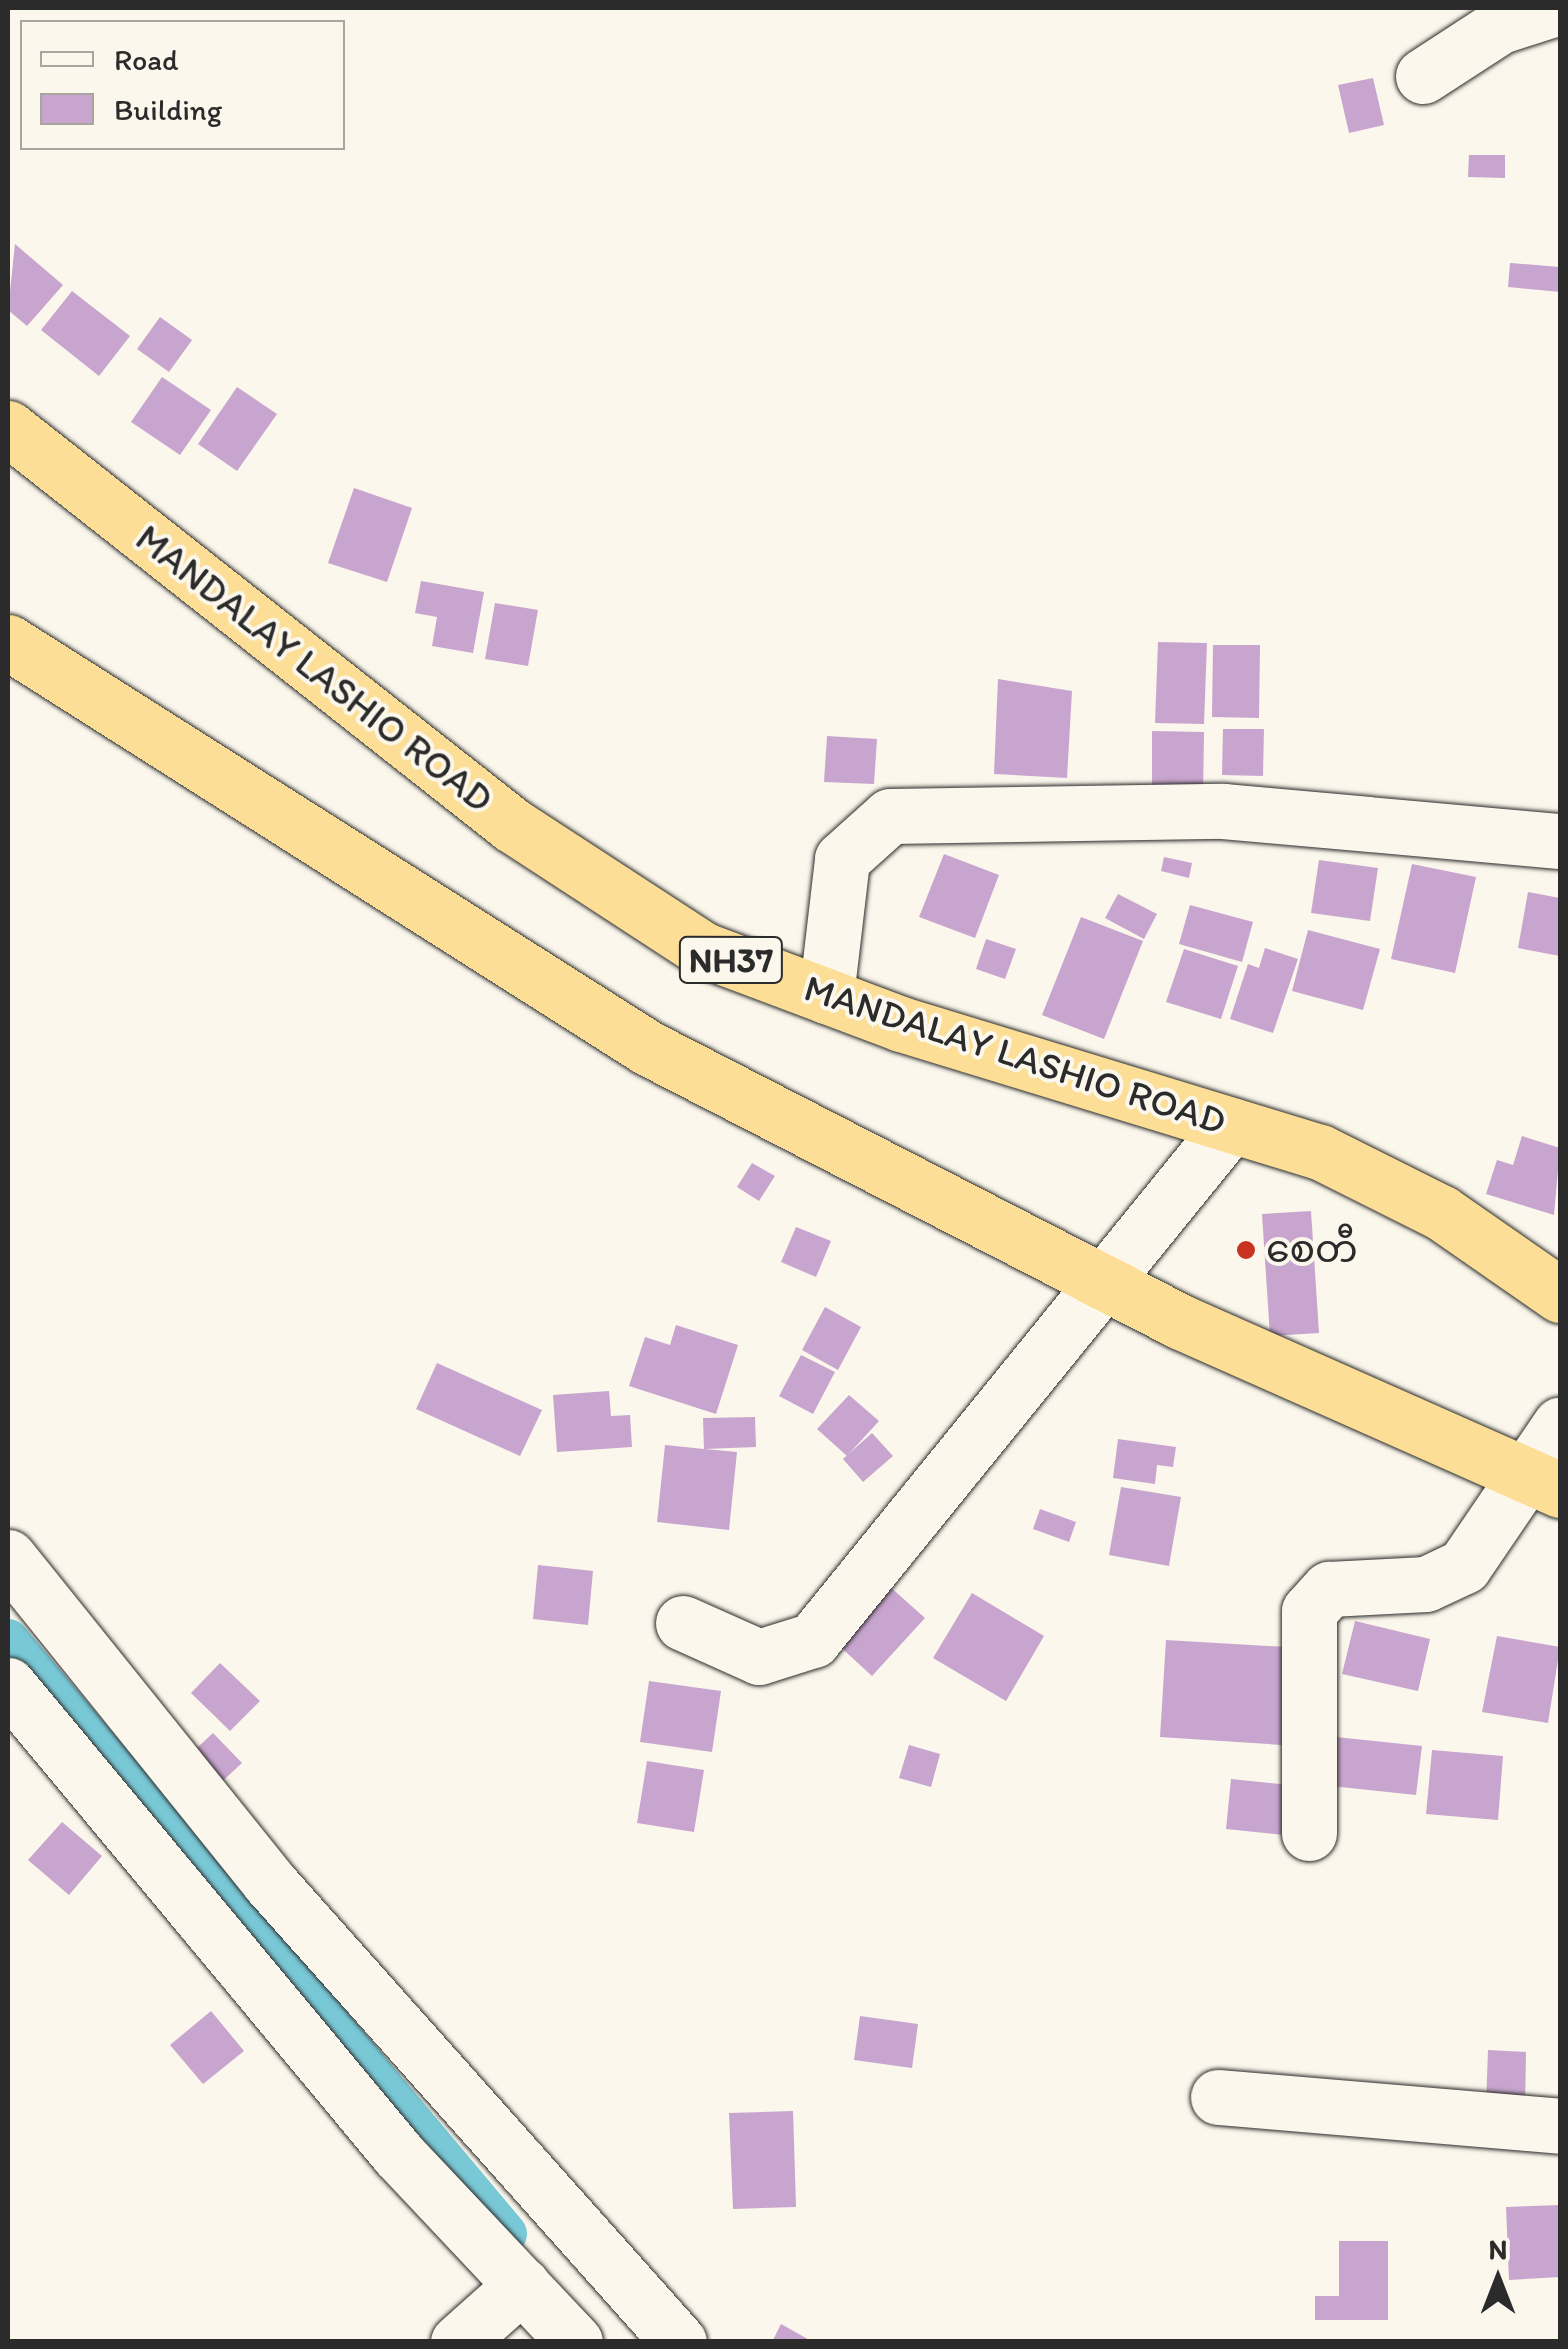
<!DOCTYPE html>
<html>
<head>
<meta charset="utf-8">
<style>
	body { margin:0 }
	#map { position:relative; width:1568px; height:2349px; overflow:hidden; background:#fbf7ec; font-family:Itim,"Noto Sans Myanmar",sans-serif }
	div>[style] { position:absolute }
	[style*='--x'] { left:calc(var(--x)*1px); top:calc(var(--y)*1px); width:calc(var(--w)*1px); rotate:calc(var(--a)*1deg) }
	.canal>* { height:42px; margin:-21px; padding:0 21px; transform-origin:21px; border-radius:21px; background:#79c8d6 }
	.building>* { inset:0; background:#c8a5ce }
	.roads { filter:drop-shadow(0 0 2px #2b2b2b) drop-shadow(0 0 2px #2b2b2b) }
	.minor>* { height:55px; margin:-27.5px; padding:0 27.5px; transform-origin:27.5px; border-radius:27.5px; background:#fbf7ec }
	.highway>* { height:55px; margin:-27.5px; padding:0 27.5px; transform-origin:27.5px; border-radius:27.5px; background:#fcde96 }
	.dots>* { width:28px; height:28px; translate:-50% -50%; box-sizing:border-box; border:5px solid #fbf7ec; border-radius:50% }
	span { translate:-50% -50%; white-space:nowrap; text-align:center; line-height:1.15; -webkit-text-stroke:8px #fbf7ec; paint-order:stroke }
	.shield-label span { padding:2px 8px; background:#fbf7ec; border:2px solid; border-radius:8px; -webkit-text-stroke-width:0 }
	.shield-label { font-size:35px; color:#2b2b2b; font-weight:700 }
	.street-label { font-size:38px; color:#2b2b2b }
	.poi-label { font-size:38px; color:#2b2b2b }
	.left { translate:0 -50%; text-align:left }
	.frame { position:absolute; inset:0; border:10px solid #2b2b2b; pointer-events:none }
	.legend { position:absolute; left:20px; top:20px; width:325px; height:130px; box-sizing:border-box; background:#fbf7ec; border:2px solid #a8a59f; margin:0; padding:12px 18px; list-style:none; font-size:30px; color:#2b2b2b }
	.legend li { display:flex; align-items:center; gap:20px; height:50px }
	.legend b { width:50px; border:2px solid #a8a59f }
	.north { position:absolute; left:1448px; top:2229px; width:100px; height:100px; -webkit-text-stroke:8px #fbf7ec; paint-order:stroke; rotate:0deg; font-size:28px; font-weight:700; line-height:40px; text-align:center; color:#2b2b2b }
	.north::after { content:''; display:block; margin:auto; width:35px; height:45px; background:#2b2b2b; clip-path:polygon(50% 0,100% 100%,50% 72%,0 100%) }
</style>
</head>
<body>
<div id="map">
	<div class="canal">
		<i style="--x:8;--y:1640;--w:775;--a:50.02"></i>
	</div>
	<div class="building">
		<i style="clip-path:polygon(1373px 78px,1384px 125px,1349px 133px,1338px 85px)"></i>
		<i style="clip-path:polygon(1469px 155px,1505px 155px,1505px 178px,1468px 177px)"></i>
		<i style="clip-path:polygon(15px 244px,63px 285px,27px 326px,8px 310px)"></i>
		<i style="clip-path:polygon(1510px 263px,1560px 267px,1560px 292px,1508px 287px)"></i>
		<i style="clip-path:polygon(72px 291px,130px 336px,99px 376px,41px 330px)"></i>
		<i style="clip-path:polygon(160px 317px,192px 340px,169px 372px,137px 349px)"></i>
		<i style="clip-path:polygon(162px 377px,211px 410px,180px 455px,131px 422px)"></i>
		<i style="clip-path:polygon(237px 387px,277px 414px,237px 471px,198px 444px)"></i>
		<i style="clip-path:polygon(354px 488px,412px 508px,387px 582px,328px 563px)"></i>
		<i style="clip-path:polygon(421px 581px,484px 592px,473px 653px,432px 646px,437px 617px,415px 613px)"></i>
		<i style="clip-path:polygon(495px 603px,538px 610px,528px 666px,485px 659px)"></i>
		<i style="clip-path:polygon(1158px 642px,1207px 643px,1204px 724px,1155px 723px)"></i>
		<i style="clip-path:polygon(1213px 645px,1260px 645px,1259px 718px,1212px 717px)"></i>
		<i style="clip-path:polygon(998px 679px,1072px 691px,1067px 778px,994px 774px)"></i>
		<i style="clip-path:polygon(1223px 729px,1264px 729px,1263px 776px,1222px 775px)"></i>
		<i style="clip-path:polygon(1152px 731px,1204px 732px,1203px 795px,1152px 795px)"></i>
		<i style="clip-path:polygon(827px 736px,877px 739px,874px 784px,824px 782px)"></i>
		<i style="clip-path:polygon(944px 854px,999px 875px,975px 938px,919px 917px)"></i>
		<i style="clip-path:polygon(1164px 857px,1192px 863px,1189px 878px,1161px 871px)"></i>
		<i style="clip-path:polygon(1319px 860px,1378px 868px,1370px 921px,1311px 913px)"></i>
		<i style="clip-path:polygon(1412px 864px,1476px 877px,1455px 973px,1391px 959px)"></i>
		<i style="clip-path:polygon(1528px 892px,1560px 898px,1560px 956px,1518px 948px)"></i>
		<i style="clip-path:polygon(1118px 894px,1157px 914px,1144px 939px,1105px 918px)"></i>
		<i style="clip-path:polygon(1190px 905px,1253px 922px,1242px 962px,1179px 944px)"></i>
		<i style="clip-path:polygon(1081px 917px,1143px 941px,1104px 1039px,1042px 1015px)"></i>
		<i style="clip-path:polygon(1308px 930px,1380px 949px,1363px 1010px,1292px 991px)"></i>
		<i style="clip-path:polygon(986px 939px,1016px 949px,1005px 979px,976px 969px)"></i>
		<i style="clip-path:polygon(1265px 948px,1298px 959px,1273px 1033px,1230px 1019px,1248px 964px,1259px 968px)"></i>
		<i style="clip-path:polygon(1184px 949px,1238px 966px,1221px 1019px,1166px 1002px)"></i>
		<i style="clip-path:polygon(1522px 1136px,1560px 1148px,1554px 1215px,1486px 1194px,1497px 1160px,1513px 1165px)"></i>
		<i style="clip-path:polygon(752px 1163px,775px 1176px,759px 1201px,737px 1187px)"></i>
		<i style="clip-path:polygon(1311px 1211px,1319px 1333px,1270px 1336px,1262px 1214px)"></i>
		<i style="clip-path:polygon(796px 1227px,831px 1241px,816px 1277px,781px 1262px)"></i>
		<i style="clip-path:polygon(825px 1307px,861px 1327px,838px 1370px,802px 1350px)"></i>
		<i style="clip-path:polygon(676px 1325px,738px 1345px,716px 1414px,629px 1386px,645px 1337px,670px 1345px)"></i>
		<i style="clip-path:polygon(801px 1355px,835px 1372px,813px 1414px,779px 1396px)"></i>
		<i style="clip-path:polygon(437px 1363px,542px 1410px,520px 1456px,416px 1409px)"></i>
		<i style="clip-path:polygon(609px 1391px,611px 1416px,630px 1415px,632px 1447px,557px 1452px,553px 1395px)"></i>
		<i style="clip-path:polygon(849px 1395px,879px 1421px,847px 1456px,817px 1429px)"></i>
		<i style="clip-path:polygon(755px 1417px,756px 1447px,705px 1449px,737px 1452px,729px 1530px,657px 1522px,665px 1445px,704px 1449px,703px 1418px)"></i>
		<i style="clip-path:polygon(872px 1433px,893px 1456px,863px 1482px,843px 1459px)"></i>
		<i style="clip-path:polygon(1118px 1439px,1176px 1447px,1173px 1467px,1157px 1465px,1155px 1484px,1113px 1478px)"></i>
		<i style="clip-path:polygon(1121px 1487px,1181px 1497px,1169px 1566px,1109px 1555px)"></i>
		<i style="clip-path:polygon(1040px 1509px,1076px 1522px,1069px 1542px,1033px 1529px)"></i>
		<i style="clip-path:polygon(538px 1565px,593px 1571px,588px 1625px,533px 1619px)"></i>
		<i style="clip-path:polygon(888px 1585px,925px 1618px,872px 1676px,835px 1642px)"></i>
		<i style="clip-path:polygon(972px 1593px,1044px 1636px,1006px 1701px,933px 1658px)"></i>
		<i style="clip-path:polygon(1355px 1621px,1430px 1639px,1418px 1691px,1342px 1674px)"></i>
		<i style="clip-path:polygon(1497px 1636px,1560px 1647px,1548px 1723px,1482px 1712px)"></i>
		<i style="clip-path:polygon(1166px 1640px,1304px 1648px,1297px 1746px,1160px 1737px)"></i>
		<i style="clip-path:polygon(220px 1663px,260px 1701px,230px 1731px,191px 1693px)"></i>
		<i style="clip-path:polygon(649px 1681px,721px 1691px,712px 1752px,640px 1742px)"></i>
		<i style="clip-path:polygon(213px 1733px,242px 1763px,213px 1790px,185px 1759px)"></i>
		<i style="clip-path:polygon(1336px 1737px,1422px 1746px,1416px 1795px,1331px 1786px)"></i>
		<i style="clip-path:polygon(909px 1745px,940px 1754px,931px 1787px,899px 1778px)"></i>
		<i style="clip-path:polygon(1432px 1750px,1503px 1756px,1498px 1820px,1426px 1814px)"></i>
		<i style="clip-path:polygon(647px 1761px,704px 1770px,694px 1832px,637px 1823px)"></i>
		<i style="clip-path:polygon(1231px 1779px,1290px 1785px,1284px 1835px,1226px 1829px)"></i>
		<i style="clip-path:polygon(62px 1822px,102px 1856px,69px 1895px,28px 1860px)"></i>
		<i style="clip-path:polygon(211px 2011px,244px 2051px,203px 2084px,170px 2045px)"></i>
		<i style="clip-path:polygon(860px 2016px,918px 2024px,912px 2068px,854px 2060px)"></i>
		<i style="clip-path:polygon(1488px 2050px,1526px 2052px,1525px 2107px,1486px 2106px)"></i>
		<i style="clip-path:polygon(793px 2111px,796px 2207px,733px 2209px,729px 2113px)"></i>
		<i style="clip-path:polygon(1560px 2205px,1560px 2277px,1509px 2280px,1506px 2207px)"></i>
		<i style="clip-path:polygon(1339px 2241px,1388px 2241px,1388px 2320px,1315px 2320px,1315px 2296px,1339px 2296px)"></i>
		<i style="clip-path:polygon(781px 2324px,813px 2342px,772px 2342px)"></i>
	</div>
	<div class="roads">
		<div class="minor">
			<i style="--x:1423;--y:76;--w:92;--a:-33"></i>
			<i style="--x:1500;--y:26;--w:59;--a:-17.8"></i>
			<i style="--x:826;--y:996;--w:138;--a:-83.3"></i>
			<i style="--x:842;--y:859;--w:64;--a:-41.9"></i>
			<i style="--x:890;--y:816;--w:333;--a:-0.9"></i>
			<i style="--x:1223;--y:811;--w:338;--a:5.1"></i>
			<i style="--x:8;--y:1557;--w:417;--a:51.2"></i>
			<i style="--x:269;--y:1882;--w:616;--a:48.29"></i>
			<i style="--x:683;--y:1623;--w:83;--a:24.1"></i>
			<i style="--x:759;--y:1657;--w:57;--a:-17.5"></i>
			<i style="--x:813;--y:1640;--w:663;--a:-50.94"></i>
			<i style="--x:8;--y:1685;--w:610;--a:50.25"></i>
			<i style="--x:398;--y:2154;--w:258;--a:46.7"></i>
			<i style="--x:1309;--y:1833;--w:222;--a:-90"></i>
			<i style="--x:1309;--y:1611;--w:30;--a:-48"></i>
			<i style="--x:1329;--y:1589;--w:97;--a:-3"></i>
			<i style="--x:1426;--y:1584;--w:42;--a:-25.3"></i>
			<i style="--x:1464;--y:1566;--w:171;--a:-55.8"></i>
			<i style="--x:1218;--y:2097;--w:343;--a:4.8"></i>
			<i style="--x:458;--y:2342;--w:86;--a:-41.7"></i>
		</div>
		<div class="highway">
			<i style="--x:8;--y:428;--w:642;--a:38.23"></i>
			<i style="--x:512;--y:825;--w:229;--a:33.1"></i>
			<i style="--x:704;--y:950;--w:210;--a:20.6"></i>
			<i style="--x:901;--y:1024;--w:438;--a:17"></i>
			<i style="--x:1320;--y:1152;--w:136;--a:26.6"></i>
			<i style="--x:1442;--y:1213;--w:144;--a:34.8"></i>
			<i style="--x:8;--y:642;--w:758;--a:32.39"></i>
			<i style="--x:648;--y:1048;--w:599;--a:27.21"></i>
			<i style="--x:1181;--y:1322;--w:415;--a:23.9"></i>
		</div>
	</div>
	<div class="dots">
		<i style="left:1246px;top:1250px;background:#c8321e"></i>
	</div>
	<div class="shield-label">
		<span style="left:731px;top:960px">NH37</span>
	</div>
	<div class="street-label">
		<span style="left:314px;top:669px;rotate:38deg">MANDALAY LASHIO ROAD</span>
		<span style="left:1015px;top:1055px;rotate:18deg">MANDALAY LASHIO ROAD</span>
	</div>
	<div class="poi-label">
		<span class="left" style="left:1266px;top:1250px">စေတီ</span>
	</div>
	<div class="frame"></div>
	<ul class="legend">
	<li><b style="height:12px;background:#fbf7ec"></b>Road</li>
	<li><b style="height:28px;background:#c8a5ce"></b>Building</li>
	</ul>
	<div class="north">N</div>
</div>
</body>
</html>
